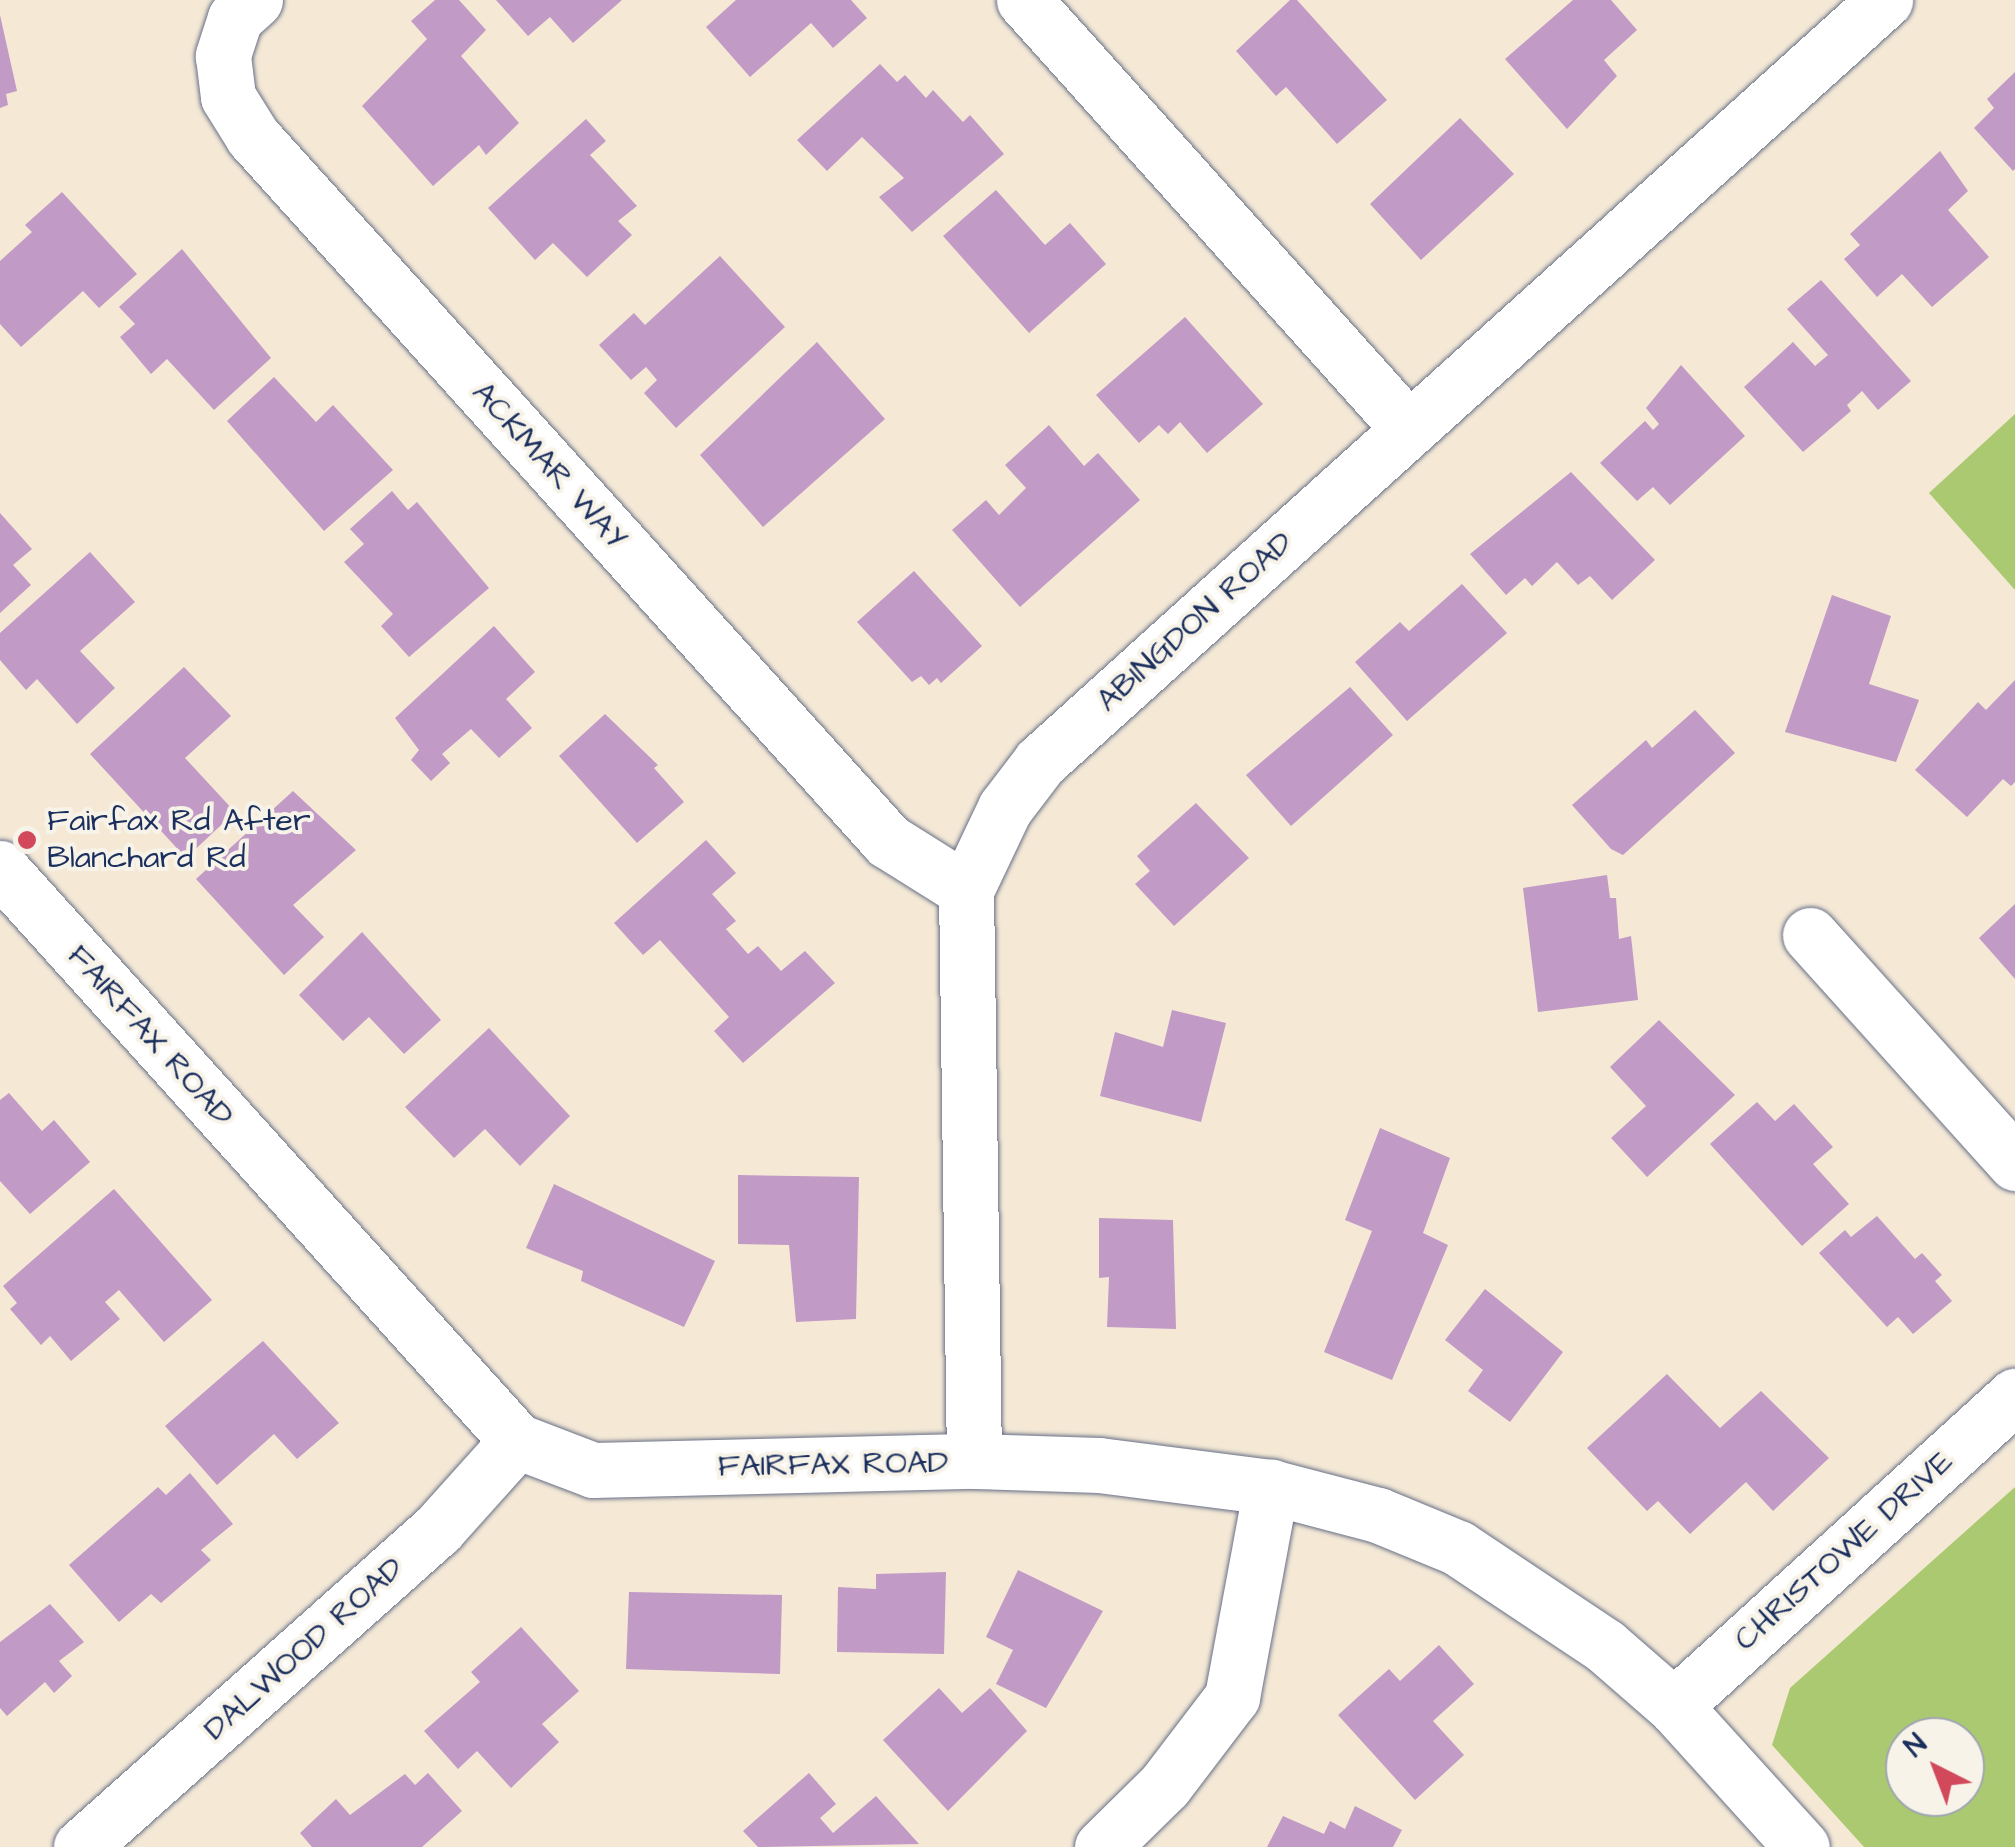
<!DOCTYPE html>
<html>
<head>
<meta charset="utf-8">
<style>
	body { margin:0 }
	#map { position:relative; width:2015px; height:1847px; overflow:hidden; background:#f5e9d6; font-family:"Architects Daughter",sans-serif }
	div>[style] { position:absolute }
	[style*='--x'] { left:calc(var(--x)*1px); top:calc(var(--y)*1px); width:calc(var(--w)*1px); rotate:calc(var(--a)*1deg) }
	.green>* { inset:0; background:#abc970 }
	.building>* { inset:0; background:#c19ac6 }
	.roads { filter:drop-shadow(0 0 2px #677088) drop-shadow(0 0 2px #677088) }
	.minor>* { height:55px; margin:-27.5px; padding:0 27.5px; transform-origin:27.5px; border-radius:27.5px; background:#fff }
	.dots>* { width:28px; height:28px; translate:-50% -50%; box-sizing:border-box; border:5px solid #f7f3e8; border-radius:50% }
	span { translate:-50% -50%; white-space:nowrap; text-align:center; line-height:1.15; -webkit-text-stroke:8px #f7f3e8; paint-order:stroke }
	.street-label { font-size:32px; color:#1b2f5e }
	.poi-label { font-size:32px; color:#1b2f5e }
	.left { translate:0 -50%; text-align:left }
	.north { position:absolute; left:1885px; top:1717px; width:100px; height:100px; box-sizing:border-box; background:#f7f3e8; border:2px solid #9fa5b1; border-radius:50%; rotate:318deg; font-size:28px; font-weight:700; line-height:40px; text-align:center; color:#1b2f5e }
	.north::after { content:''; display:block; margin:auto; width:35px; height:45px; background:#d1495b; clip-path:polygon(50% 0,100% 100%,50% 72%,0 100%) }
</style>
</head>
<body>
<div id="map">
	<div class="green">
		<i style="clip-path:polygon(2015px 414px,2015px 590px,1929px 493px)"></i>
		<i style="clip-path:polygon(evenodd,2015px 1487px,2015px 1847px,1864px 1847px,1772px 1745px,1790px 1688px,2015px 1487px,1965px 1737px,1965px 1797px,1905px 1797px,1905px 1737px,1965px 1737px)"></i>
	</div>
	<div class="building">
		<i style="clip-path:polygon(435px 0,459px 0,486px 30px,461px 56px,519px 123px,486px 155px,479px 145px,433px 186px,362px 106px,427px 39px,411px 21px)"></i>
		<i style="clip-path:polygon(496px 0,622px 0,573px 43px,550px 17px,528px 36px)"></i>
		<i style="clip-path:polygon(736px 0,851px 0,867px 18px,833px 48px,811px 23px,750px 77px,706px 27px)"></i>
		<i style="clip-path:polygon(1290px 0,1297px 0,1387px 100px,1337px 144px,1286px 87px,1276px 96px,1236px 51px)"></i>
		<i style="clip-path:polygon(1573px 0,1611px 0,1637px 30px,1604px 60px,1617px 76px,1567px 129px,1505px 59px)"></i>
		<i style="clip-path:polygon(0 15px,17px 91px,6px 94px,8px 105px,0 108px)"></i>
		<i style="clip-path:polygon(880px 64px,897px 82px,905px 75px,926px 98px,933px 90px,963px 122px,970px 115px,1004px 154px,912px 232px,879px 197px,904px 178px,862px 137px,827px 171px,797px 140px)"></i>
		<i style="clip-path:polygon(2015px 72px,2015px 169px,2013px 171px,1974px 128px,1994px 108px,1987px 99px)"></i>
		<i style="clip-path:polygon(1460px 118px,1514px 174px,1421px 260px,1370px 204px)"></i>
		<i style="clip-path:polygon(586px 119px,606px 141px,590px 155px,637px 206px,618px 221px,632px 235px,587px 277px,553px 243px,535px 260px,488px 208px)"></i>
		<i style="clip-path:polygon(1940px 151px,1968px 191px,1948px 210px,1989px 257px,1932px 307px,1902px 274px,1877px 297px,1844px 259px,1860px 245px,1850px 234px)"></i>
		<i style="clip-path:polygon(996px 190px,1045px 245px,1070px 223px,1106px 264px,1029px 333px,943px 236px)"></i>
		<i style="clip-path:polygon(62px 192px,137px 274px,99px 308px,83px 291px,21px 347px,0 324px,0 261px,32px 232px,25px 225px)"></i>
		<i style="clip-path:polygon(182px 249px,271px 358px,214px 410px,167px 359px,151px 374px,120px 337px,135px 324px,119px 307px)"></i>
		<i style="clip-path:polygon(720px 256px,785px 327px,676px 428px,644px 393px,657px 380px,646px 367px,631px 380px,599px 345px,634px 313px,645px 325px)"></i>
		<i style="clip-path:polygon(1821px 280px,1911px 381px,1878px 410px,1862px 391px,1847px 405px,1851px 411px,1803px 452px,1744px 387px,1793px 342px,1815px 366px,1828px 355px,1787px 309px)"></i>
		<i style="clip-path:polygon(1185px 317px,1263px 404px,1207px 453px,1180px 422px,1168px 434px,1159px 425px,1139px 443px,1096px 395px)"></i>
		<i style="clip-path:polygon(817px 342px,885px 419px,763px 527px,700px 455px)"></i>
		<i style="clip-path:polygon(1681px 365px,1745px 436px,1670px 505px,1653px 487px,1637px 501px,1600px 463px,1645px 421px,1653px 430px,1659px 424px,1646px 408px)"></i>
		<i style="clip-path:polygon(274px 377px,316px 422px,333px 405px,393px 470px,324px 531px,227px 421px)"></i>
		<i style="clip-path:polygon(1049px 425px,1084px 466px,1098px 453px,1140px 500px,1020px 607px,952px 530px,986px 500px,999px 515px,1026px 488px,1005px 465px)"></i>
		<i style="clip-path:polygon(1571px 472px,1655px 560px,1612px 600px,1590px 576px,1578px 585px,1557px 562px,1532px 586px,1525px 578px,1506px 595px,1470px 554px)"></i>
		<i style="clip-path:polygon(392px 491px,408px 510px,417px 502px,489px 588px,409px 657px,381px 626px,393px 614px,344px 562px,364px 544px,350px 529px)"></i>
		<i style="clip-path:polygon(0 513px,32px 549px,13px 565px,31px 585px,0 613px)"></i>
		<i style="clip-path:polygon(90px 552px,135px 602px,80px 651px,115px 688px,77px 724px,37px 679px,26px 690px,0 660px,0 633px)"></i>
		<i style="clip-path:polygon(914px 571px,982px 646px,941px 683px,937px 678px,929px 685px,921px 676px,912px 682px,857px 622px)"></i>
		<i style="clip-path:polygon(1462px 584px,1507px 633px,1407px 721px,1355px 662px,1400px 622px,1409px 631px)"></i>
		<i style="clip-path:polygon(1832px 595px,1891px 616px,1869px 684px,1919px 700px,1896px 762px,1785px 732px)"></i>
		<i style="clip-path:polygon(494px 626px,535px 672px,506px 699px,532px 728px,499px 758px,471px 729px,442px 754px,450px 763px,431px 781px,411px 760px,419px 750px,395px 718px)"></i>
		<i style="clip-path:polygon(184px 667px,231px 716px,185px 758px,235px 812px,186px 858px,90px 754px)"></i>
		<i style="clip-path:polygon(2015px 680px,2015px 782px,2011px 786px,2003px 779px,1967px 817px,1915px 770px,1978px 702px,1986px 710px)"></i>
		<i style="clip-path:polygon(1350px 687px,1393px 735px,1291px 826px,1246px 775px)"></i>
		<i style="clip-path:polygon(1695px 710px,1735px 753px,1623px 855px,1611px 849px,1572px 805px,1646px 740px,1652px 748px)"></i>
		<i style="clip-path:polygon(605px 714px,658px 765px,654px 768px,684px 802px,637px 843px,559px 756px)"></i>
		<i style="clip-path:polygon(293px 791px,356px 850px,293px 905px,324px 937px,284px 975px,196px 879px)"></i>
		<i style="clip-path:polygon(1196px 803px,1249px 858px,1174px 926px,1135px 884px,1150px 871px,1137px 856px)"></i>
		<i style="clip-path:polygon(706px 840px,736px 873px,712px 894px,736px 921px,726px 929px,748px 954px,758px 946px,781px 971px,805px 951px,835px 983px,743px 1063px,714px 1031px,729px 1017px,660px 940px,643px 955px,614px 923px)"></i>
		<i style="clip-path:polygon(1607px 875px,1610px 898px,1616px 898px,1619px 939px,1631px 936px,1638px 1000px,1538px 1012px,1523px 888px)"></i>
		<i style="clip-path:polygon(2015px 904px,2015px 979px,1979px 938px)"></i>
		<i style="clip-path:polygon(362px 932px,441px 1020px,404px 1054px,369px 1017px,343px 1041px,299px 995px)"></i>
		<i style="clip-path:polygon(1172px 1010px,1226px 1023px,1201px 1122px,1100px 1096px,1115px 1032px,1163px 1047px)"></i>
		<i style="clip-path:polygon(1659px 1020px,1735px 1095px,1647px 1177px,1611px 1138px,1646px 1106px,1610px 1067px)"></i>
		<i style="clip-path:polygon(489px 1028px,570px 1116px,520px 1166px,485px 1129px,454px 1158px,405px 1107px)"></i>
		<i style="clip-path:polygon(9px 1093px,42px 1131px,54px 1120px,90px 1162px,30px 1214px,0 1181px,0 1100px)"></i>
		<i style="clip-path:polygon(1757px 1102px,1775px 1121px,1794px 1104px,1833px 1147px,1813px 1164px,1849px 1204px,1802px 1246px,1710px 1144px)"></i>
		<i style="clip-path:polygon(1380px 1128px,1450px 1158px,1423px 1233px,1448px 1245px,1392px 1380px,1324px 1352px,1372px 1231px,1345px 1220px)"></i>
		<i style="clip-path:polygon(738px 1175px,859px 1177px,856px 1319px,796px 1322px,789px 1245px,738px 1244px)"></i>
		<i style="clip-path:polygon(554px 1184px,715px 1261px,684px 1327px,581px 1281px,583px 1271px,526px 1248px)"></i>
		<i style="clip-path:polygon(114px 1189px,212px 1300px,164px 1342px,119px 1290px,105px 1302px,120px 1319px,71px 1361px,50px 1336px,41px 1345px,10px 1309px,17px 1303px,3px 1286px)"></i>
		<i style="clip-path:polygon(1877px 1216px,1915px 1259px,1922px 1253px,1942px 1275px,1935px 1281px,1952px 1301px,1913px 1334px,1898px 1317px,1887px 1327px,1819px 1253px,1845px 1230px,1851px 1237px)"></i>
		<i style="clip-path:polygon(1099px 1218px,1173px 1220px,1176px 1329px,1107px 1327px,1109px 1277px,1099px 1278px)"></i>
		<i style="clip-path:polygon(1485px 1289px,1563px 1352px,1510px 1422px,1468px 1391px,1483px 1370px,1445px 1340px)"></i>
		<i style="clip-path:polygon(263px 1341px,339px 1423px,297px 1459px,274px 1434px,217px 1485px,165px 1426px)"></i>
		<i style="clip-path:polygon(1667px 1374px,1720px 1428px,1761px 1391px,1829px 1458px,1773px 1511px,1746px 1482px,1690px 1534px,1658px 1501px,1647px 1511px,1587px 1448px)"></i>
		<i style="clip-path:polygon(190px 1473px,233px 1524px,201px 1550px,211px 1560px,161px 1603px,151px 1594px,119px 1622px,69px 1565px,158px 1487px,166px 1495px)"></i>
		<i style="clip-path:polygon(1018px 1570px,1103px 1611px,1046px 1708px,996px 1684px,1013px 1650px,986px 1637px)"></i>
		<i style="clip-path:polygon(946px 1572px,944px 1654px,837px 1652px,838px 1587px,876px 1589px,876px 1574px)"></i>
		<i style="clip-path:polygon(629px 1592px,782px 1595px,780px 1674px,626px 1669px)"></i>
		<i style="clip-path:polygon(50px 1604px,84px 1642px,59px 1661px,72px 1676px,54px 1693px,45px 1682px,7px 1716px,0 1708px,0 1642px)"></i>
		<i style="clip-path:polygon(521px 1627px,579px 1691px,542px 1724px,559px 1742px,511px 1788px,477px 1751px,458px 1769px,424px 1731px,480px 1682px,471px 1672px)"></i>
		<i style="clip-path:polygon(1439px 1645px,1474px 1684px,1433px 1721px,1464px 1755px,1415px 1800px,1338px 1715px,1389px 1669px,1400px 1681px)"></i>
		<i style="clip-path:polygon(939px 1688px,962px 1713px,990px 1688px,1027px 1731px,948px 1811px,883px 1740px)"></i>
		<i style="clip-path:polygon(428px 1773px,462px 1811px,422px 1847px,312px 1847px,300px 1833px,336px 1799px,350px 1815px,405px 1774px,415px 1785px)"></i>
		<i style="clip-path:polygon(809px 1773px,836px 1804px,820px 1818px,833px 1833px,876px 1796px,919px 1844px,758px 1847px,743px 1831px)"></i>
		<i style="clip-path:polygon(1355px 1806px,1402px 1830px,1393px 1847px,1267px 1847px,1283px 1816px,1324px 1834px,1330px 1821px,1345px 1829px)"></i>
	</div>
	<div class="roads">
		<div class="minor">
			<i style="--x:255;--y:0;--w:27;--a:138"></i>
			<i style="--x:235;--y:18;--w:40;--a:108"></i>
			<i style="--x:223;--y:56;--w:41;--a:83"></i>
			<i style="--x:228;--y:97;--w:47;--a:58"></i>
			<i style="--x:253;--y:137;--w:948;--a:47.95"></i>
			<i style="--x:888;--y:841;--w:92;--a:32.1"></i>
			<i style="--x:1024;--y:0;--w:575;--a:48.1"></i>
			<i style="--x:0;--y:868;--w:772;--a:47.94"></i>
			<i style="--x:517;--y:1441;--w:81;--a:20.9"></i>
			<i style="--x:593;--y:1470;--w:381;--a:-1.4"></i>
			<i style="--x:974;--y:1461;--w:125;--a:1.8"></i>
			<i style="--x:1099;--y:1465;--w:173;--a:7.3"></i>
			<i style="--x:1271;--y:1487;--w:111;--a:14.7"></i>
			<i style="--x:1378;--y:1515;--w:87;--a:22.4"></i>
			<i style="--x:1458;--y:1548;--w:177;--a:33.7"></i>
			<i style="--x:1605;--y:1646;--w:91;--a:41"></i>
			<i style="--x:1674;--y:1706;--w:190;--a:47.8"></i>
			<i style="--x:1810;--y:935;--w:307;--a:48"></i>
			<i style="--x:974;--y:1461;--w:571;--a:-90.8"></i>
			<i style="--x:966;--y:890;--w:91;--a:-64.6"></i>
			<i style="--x:1005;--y:808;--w:58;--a:-52.7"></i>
			<i style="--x:1040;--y:762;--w:1138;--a:-42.04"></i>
			<i style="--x:1674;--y:1706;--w:461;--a:-42.3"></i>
			<i style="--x:81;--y:1847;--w:478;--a:-41.7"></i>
			<i style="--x:438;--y:1529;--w:118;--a:-48.1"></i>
			<i style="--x:1102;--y:1847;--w:88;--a:-44.5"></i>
			<i style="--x:1165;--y:1785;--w:111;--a:-52.7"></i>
			<i style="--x:1232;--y:1697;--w:214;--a:-79.5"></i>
		</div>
	</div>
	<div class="dots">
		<i style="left:27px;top:840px;background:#d1495b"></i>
	</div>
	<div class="street-label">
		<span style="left:549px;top:466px;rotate:48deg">ACKMAR WAY</span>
		<span style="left:1195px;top:622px;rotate:-42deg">ABINGDON ROAD</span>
		<span style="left:150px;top:1036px;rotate:48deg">FAIRFAX ROAD</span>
		<span style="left:833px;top:1465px;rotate:-1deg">FAIRFAX ROAD</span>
		<span style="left:1844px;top:1551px;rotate:-42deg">CHRISTOWE DRIVE</span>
		<span style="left:304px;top:1649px;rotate:-42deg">DALWOOD ROAD</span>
	</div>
	<div class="poi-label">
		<span class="left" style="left:47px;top:840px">Fairfax Rd After<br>Blanchard Rd</span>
	</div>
	<div class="north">N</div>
</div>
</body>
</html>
